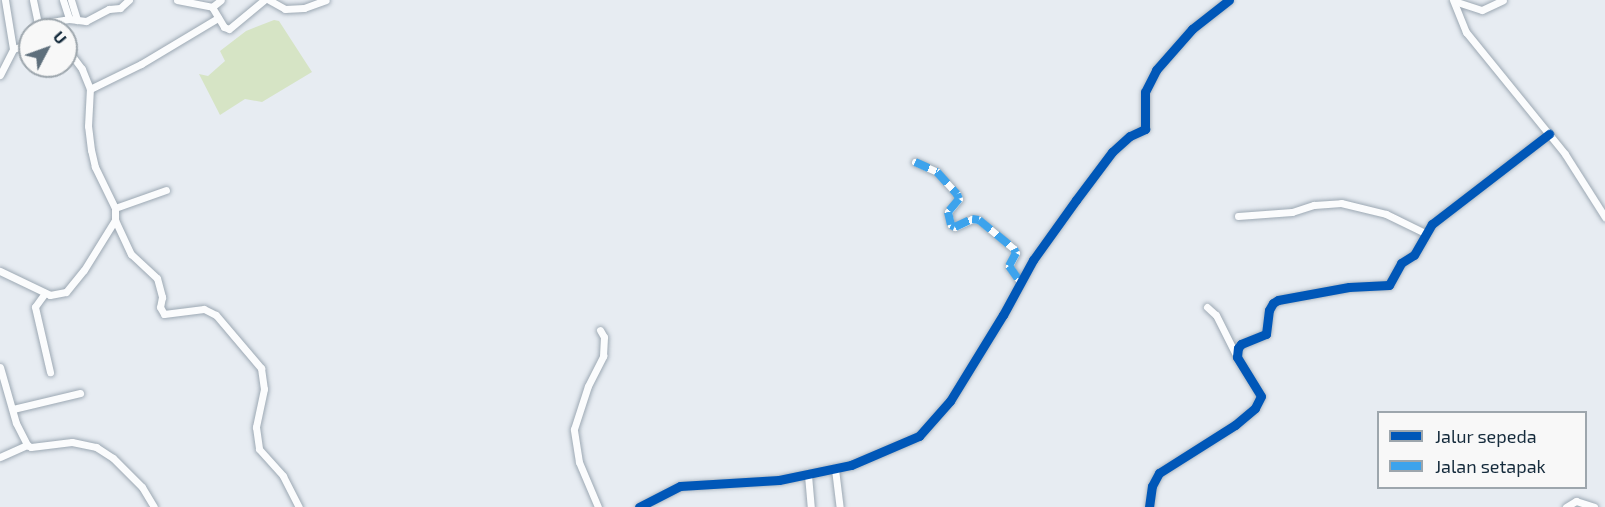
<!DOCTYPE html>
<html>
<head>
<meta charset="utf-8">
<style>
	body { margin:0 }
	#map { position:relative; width:1605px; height:507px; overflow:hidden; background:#e7ecf2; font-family:"Exo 2",sans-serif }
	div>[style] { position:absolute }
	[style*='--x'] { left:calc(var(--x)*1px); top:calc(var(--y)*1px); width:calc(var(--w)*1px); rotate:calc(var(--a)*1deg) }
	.green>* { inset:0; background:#d6e4c5 }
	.roads { filter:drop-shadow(0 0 2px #9ca8b3) drop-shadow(0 0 2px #9ca8b3) }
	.minor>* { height:7px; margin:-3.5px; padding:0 3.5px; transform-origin:3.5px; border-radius:3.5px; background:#fbfcfd }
	.quiet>* { height:8px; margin-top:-4px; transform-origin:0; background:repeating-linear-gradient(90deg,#3da3ec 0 15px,transparent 0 23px) }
	.cycleway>* { height:9px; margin:-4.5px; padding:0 4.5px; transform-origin:4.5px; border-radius:4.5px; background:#0057b8 }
	span { translate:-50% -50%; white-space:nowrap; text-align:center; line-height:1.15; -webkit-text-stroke:6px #f8f8f8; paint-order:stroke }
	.legend { position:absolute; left:1377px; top:411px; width:210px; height:78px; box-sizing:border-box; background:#f8f8f8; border:2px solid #9da6ad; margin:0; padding:8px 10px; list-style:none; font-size:18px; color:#152b3c }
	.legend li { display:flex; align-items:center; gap:12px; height:30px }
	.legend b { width:30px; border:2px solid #9da6ad }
	.north { position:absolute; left:18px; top:18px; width:60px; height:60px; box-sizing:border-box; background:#f8f8f8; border:2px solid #9da6ad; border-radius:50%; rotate:49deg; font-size:16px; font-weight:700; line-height:24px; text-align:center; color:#152b3c }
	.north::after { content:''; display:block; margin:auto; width:21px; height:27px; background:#5e6f7c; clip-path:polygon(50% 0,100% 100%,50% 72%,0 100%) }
</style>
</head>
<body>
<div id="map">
	<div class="green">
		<i style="clip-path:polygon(274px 20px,279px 21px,312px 72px,262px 102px,245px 99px,220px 115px,199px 74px,208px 76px,225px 61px,220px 51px,246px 31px)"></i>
	</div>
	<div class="roads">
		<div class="minor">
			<i style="--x:33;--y:0;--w:25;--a:78"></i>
			<i style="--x:38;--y:24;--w:31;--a:-9"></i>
			<i style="--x:69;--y:19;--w:17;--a:7"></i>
			<i style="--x:86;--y:21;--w:26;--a:-28"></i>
			<i style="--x:109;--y:9;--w:11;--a:-5"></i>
			<i style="--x:120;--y:8;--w:12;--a:-42"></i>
			<i style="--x:63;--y:0;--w:20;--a:72"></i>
			<i style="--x:71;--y:0;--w:21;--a:73"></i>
			<i style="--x:177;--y:0;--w:36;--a:11"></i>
			<i style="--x:212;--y:7;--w:11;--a:-38"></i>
			<i style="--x:269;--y:0;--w:18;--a:29"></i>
			<i style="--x:285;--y:9;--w:19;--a:-3"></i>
			<i style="--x:304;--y:8;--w:23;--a:-20"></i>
			<i style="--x:1453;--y:0;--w:35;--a:68"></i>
			<i style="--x:1466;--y:32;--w:157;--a:50.9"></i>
			<i style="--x:1565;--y:154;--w:75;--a:57.6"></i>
			<i style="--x:1454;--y:1;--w:29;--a:18"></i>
			<i style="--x:1482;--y:10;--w:23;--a:-25"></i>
			<i style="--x:212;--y:7;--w:23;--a:59"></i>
			<i style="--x:224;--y:27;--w:5;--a:22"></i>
			<i style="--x:229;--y:29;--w:45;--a:-39.6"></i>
			<i style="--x:13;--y:49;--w:18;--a:-16"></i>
			<i style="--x:0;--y:75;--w:29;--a:-63"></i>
			<i style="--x:13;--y:49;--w:50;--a:-99.3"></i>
			<i style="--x:90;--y:89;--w:57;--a:-26.1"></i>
			<i style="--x:141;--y:64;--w:90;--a:-30.9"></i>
			<i style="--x:915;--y:162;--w:24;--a:24"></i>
			<i style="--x:937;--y:172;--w:30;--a:48"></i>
			<i style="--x:957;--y:194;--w:5;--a:68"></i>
			<i style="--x:959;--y:199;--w:17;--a:130"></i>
			<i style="--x:948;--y:212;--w:13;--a:77"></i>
			<i style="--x:951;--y:225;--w:4;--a:27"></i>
			<i style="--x:955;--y:227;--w:19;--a:-25"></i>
			<i style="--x:972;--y:219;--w:7;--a:8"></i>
			<i style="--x:979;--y:220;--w:45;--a:39.6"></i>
			<i style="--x:1014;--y:249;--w:4;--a:63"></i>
			<i style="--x:1016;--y:253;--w:15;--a:118"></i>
			<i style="--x:1009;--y:266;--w:19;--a:55"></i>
			<i style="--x:115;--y:208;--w:54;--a:-19.4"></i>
			<i style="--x:1238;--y:216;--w:54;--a:-4.2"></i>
			<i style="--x:1292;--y:212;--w:23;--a:-18"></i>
			<i style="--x:1314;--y:205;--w:27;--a:-4"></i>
			<i style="--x:1341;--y:203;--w:46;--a:13.7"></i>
			<i style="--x:1386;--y:214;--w:43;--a:26"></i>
			<i style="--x:115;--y:220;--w:38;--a:65"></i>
			<i style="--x:131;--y:254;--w:35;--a:43"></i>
			<i style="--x:157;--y:278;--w:20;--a:75"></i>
			<i style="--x:162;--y:297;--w:10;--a:101"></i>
			<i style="--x:160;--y:307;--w:8;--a:60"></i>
			<i style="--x:164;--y:314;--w:40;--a:-7.1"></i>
			<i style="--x:204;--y:309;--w:13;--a:27"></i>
			<i style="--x:216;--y:315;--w:70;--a:49.7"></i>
			<i style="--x:261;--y:368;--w:21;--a:82"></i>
			<i style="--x:264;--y:389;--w:39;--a:102"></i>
			<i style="--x:256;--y:427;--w:22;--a:82"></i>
			<i style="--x:259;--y:449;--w:36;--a:48"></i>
			<i style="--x:283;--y:476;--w:35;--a:63"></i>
			<i style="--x:0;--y:271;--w:55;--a:25.6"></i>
			<i style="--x:50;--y:295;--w:16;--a:-11"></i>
			<i style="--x:66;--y:292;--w:28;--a:-51"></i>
			<i style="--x:84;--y:270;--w:59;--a:-58.2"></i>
			<i style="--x:115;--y:220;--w:12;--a:-90"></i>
			<i style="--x:115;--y:208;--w:46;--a:-116"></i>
			<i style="--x:95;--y:167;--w:17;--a:-103"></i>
			<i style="--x:91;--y:150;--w:24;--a:-97"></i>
			<i style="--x:88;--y:126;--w:37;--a:-87"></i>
			<i style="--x:90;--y:89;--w:22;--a:-112"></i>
			<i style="--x:82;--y:69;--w:26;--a:-127"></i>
			<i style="--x:45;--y:293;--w:17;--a:126"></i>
			<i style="--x:35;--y:307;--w:67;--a:77"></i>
			<i style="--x:1207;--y:307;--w:12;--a:42"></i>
			<i style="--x:1216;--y:315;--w:47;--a:63.4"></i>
			<i style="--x:0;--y:367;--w:58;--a:74.1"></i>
			<i style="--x:16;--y:423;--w:25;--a:63"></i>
			<i style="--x:27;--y:445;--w:4;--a:27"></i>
			<i style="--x:31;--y:447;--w:41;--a:-7"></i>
			<i style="--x:72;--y:442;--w:25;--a:12"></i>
			<i style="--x:96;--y:447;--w:20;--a:33"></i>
			<i style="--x:113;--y:458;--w:41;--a:45"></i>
			<i style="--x:142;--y:487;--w:23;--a:59"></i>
			<i style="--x:13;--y:409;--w:69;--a:-13.4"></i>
			<i style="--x:0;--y:457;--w:30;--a:-24"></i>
			<i style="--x:835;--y:469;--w:38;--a:83"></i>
			<i style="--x:808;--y:475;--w:32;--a:85"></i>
			<i style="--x:598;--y:507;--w:49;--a:-112.9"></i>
			<i style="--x:579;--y:462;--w:33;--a:-99"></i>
			<i style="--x:574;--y:429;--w:45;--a:-72"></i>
			<i style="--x:588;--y:386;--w:34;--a:-63"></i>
			<i style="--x:603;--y:356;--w:19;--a:-87"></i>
			<i style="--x:604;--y:337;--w:8;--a:-120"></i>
			<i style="--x:639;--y:507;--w:46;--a:-27.1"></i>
			<i style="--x:680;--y:486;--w:99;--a:-3.5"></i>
			<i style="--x:779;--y:480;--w:74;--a:-11.8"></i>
			<i style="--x:851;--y:465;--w:74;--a:-23.1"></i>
			<i style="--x:919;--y:436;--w:47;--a:-48.5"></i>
			<i style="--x:950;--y:401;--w:101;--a:-58.4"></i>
			<i style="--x:1003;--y:315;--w:63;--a:-61.4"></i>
			<i style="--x:1033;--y:260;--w:74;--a:-54.4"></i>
			<i style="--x:1076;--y:200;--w:60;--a:-53.1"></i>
			<i style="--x:1112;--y:152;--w:24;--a:-42"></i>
			<i style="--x:1130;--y:136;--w:17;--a:-25"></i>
			<i style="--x:1145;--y:129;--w:37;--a:-90"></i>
			<i style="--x:1145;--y:92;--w:25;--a:-63"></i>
			<i style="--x:1156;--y:70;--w:55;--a:-48.7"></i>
			<i style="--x:1192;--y:29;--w:47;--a:-38.1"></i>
			<i style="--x:1149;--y:507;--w:21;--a:-82"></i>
			<i style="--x:1152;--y:486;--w:15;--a:-62"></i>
			<i style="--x:1159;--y:473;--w:90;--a:-32.3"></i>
			<i style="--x:1235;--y:425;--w:26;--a:-40"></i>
			<i style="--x:1255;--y:408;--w:13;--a:-63"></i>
			<i style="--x:1261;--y:396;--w:46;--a:-121.6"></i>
			<i style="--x:1237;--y:357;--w:9;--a:-84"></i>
			<i style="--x:1238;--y:348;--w:5;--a:-53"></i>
			<i style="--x:1241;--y:344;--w:27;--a:-22"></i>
			<i style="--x:1266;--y:334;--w:24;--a:-83"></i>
			<i style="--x:1269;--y:310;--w:8;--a:-60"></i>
			<i style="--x:1273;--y:303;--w:6;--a:-31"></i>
			<i style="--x:1278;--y:300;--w:72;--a:-10.4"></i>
			<i style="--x:1349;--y:287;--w:40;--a:-2.9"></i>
			<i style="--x:1389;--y:285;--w:25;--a:-61"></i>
			<i style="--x:1401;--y:263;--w:15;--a:-32"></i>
			<i style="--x:1414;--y:255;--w:36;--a:-60"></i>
			<i style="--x:1432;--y:224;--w:148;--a:-37.6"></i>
			<i style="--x:1566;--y:507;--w:12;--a:-31"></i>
			<i style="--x:1576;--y:501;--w:19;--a:18"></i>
		</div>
	</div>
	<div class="quiet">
		<i style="--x:915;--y:162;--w:24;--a:24"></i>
		<i style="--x:937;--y:172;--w:30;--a:48"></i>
		<i style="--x:957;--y:194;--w:5;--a:68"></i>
		<i style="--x:959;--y:199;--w:17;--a:130"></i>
		<i style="--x:948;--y:212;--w:13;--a:77"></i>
		<i style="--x:951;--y:225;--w:4;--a:27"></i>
		<i style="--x:955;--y:227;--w:19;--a:-25"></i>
		<i style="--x:972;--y:219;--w:7;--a:8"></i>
		<i style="--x:979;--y:220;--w:45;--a:39.6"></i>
		<i style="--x:1014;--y:249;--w:4;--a:63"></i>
		<i style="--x:1016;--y:253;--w:15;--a:118"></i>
		<i style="--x:1009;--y:266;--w:19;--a:55"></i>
	</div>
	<div class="cycleway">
		<i style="--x:639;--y:507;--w:46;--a:-27.1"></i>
		<i style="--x:680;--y:486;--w:99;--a:-3.5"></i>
		<i style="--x:779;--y:480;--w:74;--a:-11.8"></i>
		<i style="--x:851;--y:465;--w:74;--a:-23.1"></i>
		<i style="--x:919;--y:436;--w:47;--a:-48.5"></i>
		<i style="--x:950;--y:401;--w:101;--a:-58.4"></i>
		<i style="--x:1003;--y:315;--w:63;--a:-61.4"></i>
		<i style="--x:1033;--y:260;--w:74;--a:-54.4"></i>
		<i style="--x:1076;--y:200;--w:60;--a:-53.1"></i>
		<i style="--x:1112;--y:152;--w:24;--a:-42"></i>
		<i style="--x:1130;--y:136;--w:17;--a:-25"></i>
		<i style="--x:1145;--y:129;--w:37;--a:-90"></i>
		<i style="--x:1145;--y:92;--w:25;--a:-63"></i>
		<i style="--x:1156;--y:70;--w:55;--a:-48.7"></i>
		<i style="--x:1192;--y:29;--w:47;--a:-38.1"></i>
		<i style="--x:1149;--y:507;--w:21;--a:-82"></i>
		<i style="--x:1152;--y:486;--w:15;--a:-62"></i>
		<i style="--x:1159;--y:473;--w:90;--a:-32.3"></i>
		<i style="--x:1235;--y:425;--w:26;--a:-40"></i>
		<i style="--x:1255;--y:408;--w:13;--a:-63"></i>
		<i style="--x:1261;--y:396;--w:46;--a:-121.6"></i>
		<i style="--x:1237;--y:357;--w:9;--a:-84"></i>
		<i style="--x:1238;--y:348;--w:5;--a:-53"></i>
		<i style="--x:1241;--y:344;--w:27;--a:-22"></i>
		<i style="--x:1266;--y:334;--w:24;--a:-83"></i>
		<i style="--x:1269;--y:310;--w:8;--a:-60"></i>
		<i style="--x:1273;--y:303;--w:6;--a:-31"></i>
		<i style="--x:1278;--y:300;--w:72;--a:-10.4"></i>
		<i style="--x:1349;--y:287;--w:40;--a:-2.9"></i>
		<i style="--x:1389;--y:285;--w:25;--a:-61"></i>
		<i style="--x:1401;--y:263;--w:15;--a:-32"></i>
		<i style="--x:1414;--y:255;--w:36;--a:-60"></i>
		<i style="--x:1432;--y:224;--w:148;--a:-37.6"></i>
	</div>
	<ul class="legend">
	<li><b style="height:8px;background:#0057b8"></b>Jalur sepeda</li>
	<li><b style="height:8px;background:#3da3ec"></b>Jalan setapak</li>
	</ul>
	<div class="north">U</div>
</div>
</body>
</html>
